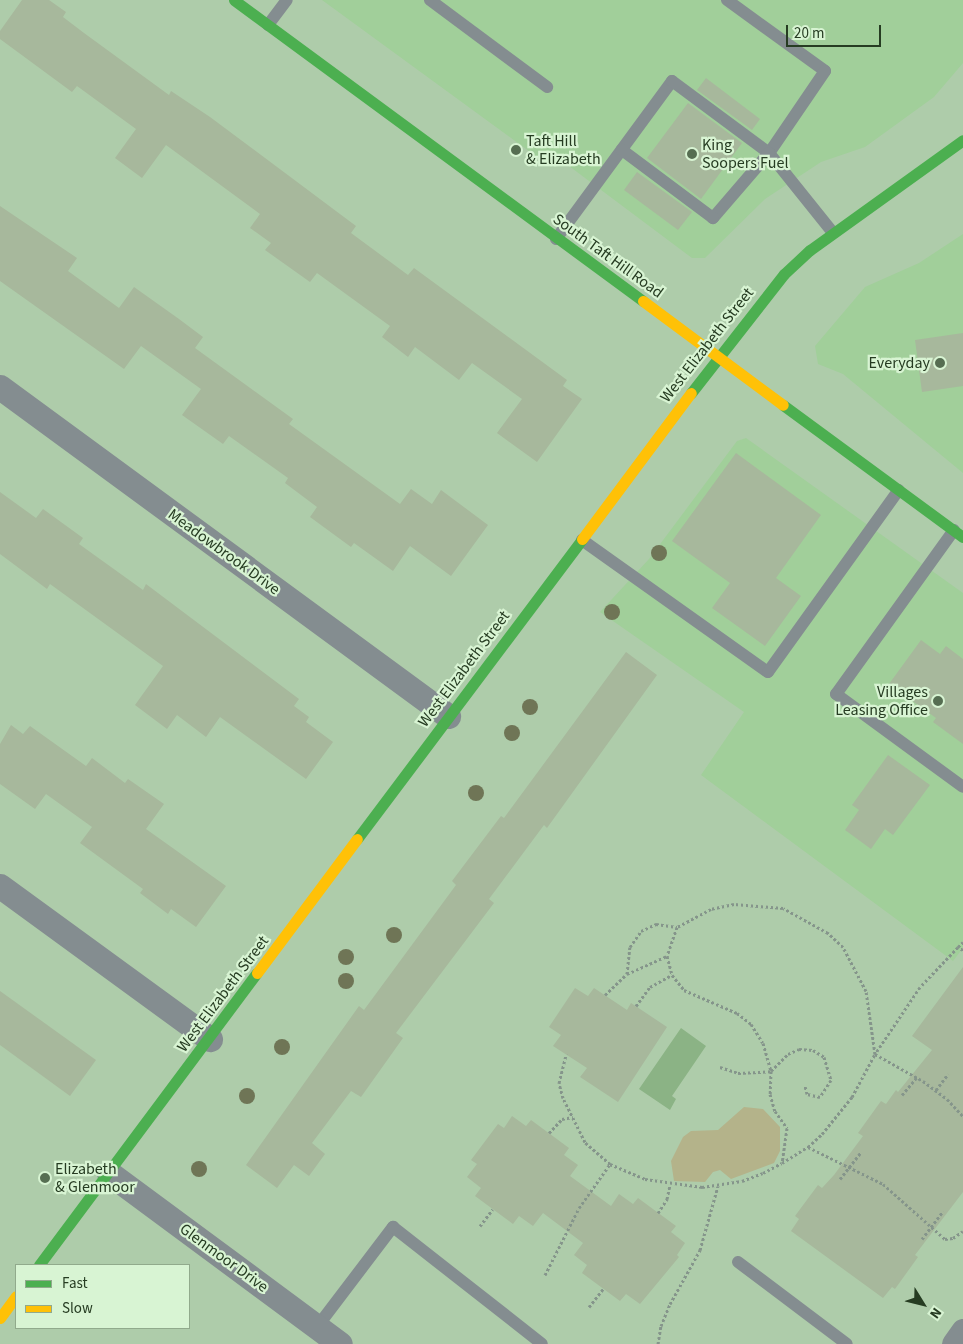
<!DOCTYPE html>
<html>
<head>
<meta charset="utf-8">
<style>
	body { margin:0 }
	#map { position:relative; width:963px; height:1344px; overflow:hidden; background:#aeccaa; font-family:"Source Sans 3",sans-serif }
	div>[style] { position:absolute }
	[style*='--x'] { left:calc(var(--x)*1px); top:calc(var(--y)*1px); width:calc(var(--w)*1px); rotate:calc(var(--a)*1deg) }
	.built>* { inset:0; background:#a1cf9a }
	.green>* { inset:0; background:#b4b38a }
	.water>* { inset:0; background:#8bb385 }
	.building>* { inset:0; background:#a7b89c }
	.path>* { height:3px; margin-top:-1.5px; transform-origin:0; background:repeating-linear-gradient(90deg,#85958b 0 2.5px,transparent 0 5px) }
	.lane>* { height:12px; margin:-6px; padding:0 6px; transform-origin:6px; border-radius:6px; background:#848d90 }
	.street>* { height:25px; margin:-12.5px; padding:0 12.5px; transform-origin:12.5px; border-radius:12.5px; background:#848d90 }
	.fast>* { height:11px; margin:-5.5px; padding:0 5.5px; transform-origin:5.5px; border-radius:5.5px; background:#4caf50 }
	.slow>* { height:11px; margin:-5.5px; padding:0 5.5px; transform-origin:5.5px; border-radius:5.5px; background:#ffc107 }
	.trees>* { width:16px; height:16px; margin:-8px; border-radius:50%; background:#6f7556 }
	.dots>* { width:14px; height:14px; translate:-50% -50%; box-sizing:border-box; border:2px solid #d8f4d3; border-radius:50% }
	span { translate:-50% -50%; white-space:nowrap; text-align:center; line-height:1.15; -webkit-text-stroke:4.5px #d8f4d3; paint-order:stroke }
	.poi-label { font-size:16px; color:#263c22 }
	.left { translate:0 -50%; text-align:left }
	.right { translate:-100% -50%; text-align:right }
	.street-label { font-size:16px; color:#263c22 }
	.legend { position:absolute; left:15px; top:1264px; width:175px; height:65px; box-sizing:border-box; background:#d8f4d3; border:1px solid #91aa8c; margin:0; padding:6px 9px; list-style:none; font-size:15px; color:#263c22 }
	.legend li { display:flex; align-items:center; gap:10px; height:25px }
	.legend b { width:25px; border:1px solid #91aa8c }
	.north { position:absolute; left:898px; top:1279px; width:50px; height:50px; -webkit-text-stroke:4px #d8f4d3; paint-order:stroke; rotate:126deg; font-size:14px; font-weight:700; line-height:20px; text-align:center; color:#263c22 }
	.north::after { content:''; display:block; margin:auto; width:18px; height:22px; background:#263c22; clip-path:polygon(50% 0,100% 100%,50% 72%,0 100%) }
	.scale { position:absolute; left:786px; top:25px; width:95px; height:22px; box-sizing:border-box; border:2px solid #263c22; border-top:0; padding-left:6px; font-size:15px; line-height:18px; white-space:nowrap; color:#263c22; -webkit-text-stroke:4px #d8f4d3; paint-order:stroke }
</style>
</head>
<body>
<div id="map">
	<div class="built">
		<i style="clip-path:polygon(322px 0,963px 0,963px 63px,934px 97px,865px 147px,821px 162px,765px 199px,705px 258px,692px 258px,561px 160px,537px 157px)"></i>
		<i style="clip-path:polygon(963px 234px,963px 473px,843px 374px,818px 364px,815px 346px,865px 287px,919px 263px)"></i>
		<i style="clip-path:polygon(746px 438px,963px 593px,963px 948px,953px 961px,701px 775px,744px 712px,600px 612px,649px 559px,737px 441px)"></i>
	</div>
	<div class="green">
		<i style="clip-path:polygon(744px 1107px,763px 1109px,780px 1127px,780px 1151px,774px 1163px,731px 1179px,720px 1170px,713px 1172px,705px 1182px,674px 1181px,671px 1161px,683px 1137px,691px 1131px,718px 1130px)"></i>
	</div>
	<div class="water">
		<i style="clip-path:polygon(681px 1028px,706px 1046px,672px 1096px,676px 1099px,670px 1110px,639px 1089px)"></i>
	</div>
	<div class="building">
		<i style="clip-path:polygon(22px 0,49px 0,66px 12px,63px 17px,84px 33px,169px 95px,171px 91px,210px 117px,356px 226px,351px 233px,408px 275px,414px 268px,567px 380px,563px 386px,582px 399px,537px 462px,497px 433px,522px 399px,472px 363px,459px 380px,415px 347px,408px 357px,382px 337px,390px 326px,317px 273px,310px 282px,265px 250px,271px 243px,250px 228px,260px 214px,166px 145px,142px 178px,115px 158px,136px 129px,77px 86px,72px 92px,0 39px,0 31px)"></i>
		<i style="clip-path:polygon(706px 78px,760px 119px,752px 130px,697px 90px)"></i>
		<i style="clip-path:polygon(688px 103px,742px 143px,701px 199px,647px 158px)"></i>
		<i style="clip-path:polygon(637px 172px,692px 212px,678px 230px,624px 190px)"></i>
		<i style="clip-path:polygon(0 206px,77px 258px,68px 271px,119px 308px,134px 287px,179px 319px,203px 337px,195px 348px,293px 419px,289px 424px,400px 504px,411px 489px,432px 504px,441px 490px,488px 525px,451px 576px,410px 546px,393px 571px,354px 543px,351px 547px,310px 517px,317px 507px,285px 483px,288px 478px,229px 436px,223px 444px,182px 415px,201px 389px,141px 346px,124px 369px,0 281px)"></i>
		<i style="clip-path:polygon(963px 333px,963px 386px,922px 392px,915px 340px)"></i>
		<i style="clip-path:polygon(736px 453px,821px 515px,776px 578px,801px 596px,765px 646px,712px 608px,730px 583px,672px 541px)"></i>
		<i style="clip-path:polygon(0 492px,36px 518px,43px 509px,83px 538px,79px 544px,143px 590px,146px 584px,299px 699px,294px 706px,309px 717px,306px 722px,333px 742px,306px 779px,220px 717px,206px 737px,177px 715px,167px 729px,135px 705px,163px 666px,50px 584px,47px 589px,0 554px)"></i>
		<i style="clip-path:polygon(921px 640px,940px 654px,946px 646px,963px 659px,963px 744px,933px 722px,936px 718px,889px 684px)"></i>
		<i style="clip-path:polygon(626px 652px,657px 675px,547px 828px,544px 825px,489px 899px,494px 903px,396px 1033px,403px 1038px,361px 1097px,351px 1091px,312px 1143px,325px 1154px,309px 1176px,294px 1165px,277px 1188px,246px 1165px,359px 1006px,364px 1010px,456px 885px,452px 881px,501px 816px,504px 818px)"></i>
		<i style="clip-path:polygon(11px 725px,23px 734px,30px 726px,86px 766px,92px 758px,125px 783px,128px 779px,164px 804px,146px 829px,226px 886px,196px 927px,171px 909px,168px 914px,140px 893px,143px 889px,80px 843px,92px 827px,46px 794px,35px 809px,0 784px,0 744px)"></i>
		<i style="clip-path:polygon(888px 755px,930px 785px,893px 835px,885px 829px,871px 849px,845px 830px,859px 810px,852px 805px)"></i>
		<i style="clip-path:polygon(963px 967px,963px 1192px,915px 1255px,918px 1257px,895px 1289px,892px 1287px,883px 1298px,791px 1231px,799px 1219px,795px 1216px,818px 1185px,822px 1188px,834px 1175px,863px 1136px,858px 1133px,881px 1101px,886px 1104px,896px 1090px,898px 1092px,932px 1050px,912px 1036px)"></i>
		<i style="clip-path:polygon(575px 988px,588px 996px,594px 988px,627px 1010px,631px 1003px,667px 1027px,618px 1102px,580px 1077px,587px 1068px,553px 1046px,561px 1035px,549px 1027px)"></i>
		<i style="clip-path:polygon(0 991px,96px 1060px,70px 1096px,0 1045px)"></i>
		<i style="clip-path:polygon(512px 1116px,526px 1126px,531px 1120px,569px 1148px,564px 1155px,578px 1165px,570px 1176px,611px 1206px,619px 1194px,633px 1204px,638px 1198px,676px 1226px,671px 1232px,685px 1243px,677px 1255px,679px 1257px,640px 1304px,626px 1294px,620px 1301px,582px 1273px,587px 1265px,574px 1255px,583px 1243px,543px 1213px,533px 1226px,519px 1216px,513px 1224px,475px 1196px,481px 1188px,467px 1177px,477px 1164px,471px 1160px,498px 1124px,504px 1128px)"></i>
	</div>
	<div class="path">
		<i style="--x:958;--y:947;--w:7;--a:-45"></i>
		<i style="--x:963;--y:950;--w:6;--a:-149"></i>
		<i style="--x:958;--y:947;--w:55;--a:133.5"></i>
		<i style="--x:920;--y:987;--w:81;--a:123.9"></i>
		<i style="--x:875;--y:1054;--w:55;--a:29.4"></i>
		<i style="--x:923;--y:1081;--w:30;--a:37"></i>
		<i style="--x:947;--y:1099;--w:23;--a:47"></i>
		<i style="--x:627;--y:974;--w:27;--a:-84"></i>
		<i style="--x:630;--y:947;--w:19;--a:-55"></i>
		<i style="--x:641;--y:931;--w:17;--a:-25"></i>
		<i style="--x:656;--y:924;--w:21;--a:8"></i>
		<i style="--x:605;--y:995;--w:30;--a:-44"></i>
		<i style="--x:627;--y:974;--w:44;--a:-24.2"></i>
		<i style="--x:636;--y:1006;--w:24;--a:-54"></i>
		<i style="--x:650;--y:987;--w:25;--a:-29"></i>
		<i style="--x:720;--y:1067;--w:19;--a:18"></i>
		<i style="--x:738;--y:1073;--w:33;--a:-3"></i>
		<i style="--x:771;--y:1071;--w:24;--a:-45"></i>
		<i style="--x:788;--y:1054;--w:12;--a:-24"></i>
		<i style="--x:799;--y:1049;--w:14;--a:4"></i>
		<i style="--x:813;--y:1050;--w:13;--a:32"></i>
		<i style="--x:824;--y:1057;--w:24;--a:73"></i>
		<i style="--x:831;--y:1080;--w:20;--a:123"></i>
		<i style="--x:820;--y:1097;--w:13;--a:-167"></i>
		<i style="--x:807;--y:1094;--w:8;--a:-104"></i>
		<i style="--x:936;--y:1090;--w:20;--a:-53"></i>
		<i style="--x:902;--y:1095;--w:23;--a:-50"></i>
		<i style="--x:549;--y:1133;--w:19;--a:-47"></i>
		<i style="--x:562;--y:1119;--w:11;--a:-10"></i>
		<i style="--x:808;--y:1147;--w:84;--a:26.3"></i>
		<i style="--x:883;--y:1184;--w:83;--a:41.6"></i>
		<i style="--x:945;--y:1239;--w:8;--a:-7"></i>
		<i style="--x:953;--y:1238;--w:12;--a:-35"></i>
		<i style="--x:610;--y:1164;--w:38;--a:23"></i>
		<i style="--x:645;--y:1179;--w:58;--a:8"></i>
		<i style="--x:702;--y:1187;--w:40;--a:-8.5"></i>
		<i style="--x:742;--y:1181;--w:22;--a:-21"></i>
		<i style="--x:763;--y:1173;--w:21;--a:-28"></i>
		<i style="--x:782;--y:1163;--w:31;--a:-32"></i>
		<i style="--x:808;--y:1147;--w:19;--a:-43"></i>
		<i style="--x:822;--y:1134;--w:48;--a:-51"></i>
		<i style="--x:852;--y:1097;--w:49;--a:-61.9"></i>
		<i style="--x:875;--y:1054;--w:64;--a:-98.1"></i>
		<i style="--x:866;--y:991;--w:50;--a:-117.6"></i>
		<i style="--x:843;--y:947;--w:21;--a:-137"></i>
		<i style="--x:828;--y:933;--w:51;--a:-150.9"></i>
		<i style="--x:783;--y:908;--w:49;--a:-175.3"></i>
		<i style="--x:734;--y:904;--w:24;--a:168"></i>
		<i style="--x:711;--y:909;--w:38;--a:152"></i>
		<i style="--x:677;--y:927;--w:31;--a:109"></i>
		<i style="--x:667;--y:956;--w:20;--a:75"></i>
		<i style="--x:672;--y:975;--w:19;--a:51"></i>
		<i style="--x:684;--y:990;--w:58;--a:23.5"></i>
		<i style="--x:737;--y:1013;--w:18;--a:38"></i>
		<i style="--x:751;--y:1024;--w:22;--a:58"></i>
		<i style="--x:763;--y:1043;--w:29;--a:74"></i>
		<i style="--x:771;--y:1071;--w:23;--a:92"></i>
		<i style="--x:770;--y:1094;--w:18;--a:74"></i>
		<i style="--x:775;--y:1111;--w:21;--a:55"></i>
		<i style="--x:787;--y:1128;--w:35;--a:98"></i>
		<i style="--x:840;--y:1179;--w:34;--a:-52"></i>
		<i style="--x:658;--y:1213;--w:17;--a:-57"></i>
		<i style="--x:667;--y:1199;--w:14;--a:-78"></i>
		<i style="--x:480;--y:1226;--w:21;--a:-53"></i>
		<i style="--x:922;--y:1239;--w:35;--a:-53"></i>
		<i style="--x:545;--y:1275;--w:75;--a:-63.1"></i>
		<i style="--x:579;--y:1208;--w:54;--a:-54.8"></i>
		<i style="--x:610;--y:1164;--w:33;--a:-139"></i>
		<i style="--x:585;--y:1142;--w:49;--a:-116.6"></i>
		<i style="--x:563;--y:1098;--w:16;--a:-105"></i>
		<i style="--x:559;--y:1083;--w:30;--a:-76"></i>
		<i style="--x:589;--y:1307;--w:23;--a:-52"></i>
		<i style="--x:658;--y:1344;--w:18;--a:-81"></i>
		<i style="--x:661;--y:1326;--w:24;--a:-68"></i>
		<i style="--x:670;--y:1304;--w:62;--a:-60.9"></i>
		<i style="--x:700;--y:1250;--w:66;--a:-74.3"></i>
	</div>
	<div class="lane">
		<i style="--x:430;--y:0;--w:146;--a:36.6"></i>
		<i style="--x:727;--y:0;--w:121;--a:35.9"></i>
		<i style="--x:825;--y:71;--w:99;--a:124.3"></i>
		<i style="--x:769;--y:153;--w:102;--a:51.3"></i>
		<i style="--x:268;--y:25;--w:31;--a:-53"></i>
		<i style="--x:556;--y:239;--w:196;--a:-53.7"></i>
		<i style="--x:672;--y:81;--w:121;--a:36.6"></i>
		<i style="--x:769;--y:153;--w:86;--a:130.7"></i>
		<i style="--x:713;--y:218;--w:114;--a:-143.2"></i>
		<i style="--x:954;--y:530;--w:202;--a:125.7"></i>
		<i style="--x:836;--y:694;--w:157;--a:36.2"></i>
		<i style="--x:582;--y:540;--w:228;--a:35.4"></i>
		<i style="--x:768;--y:672;--w:224;--a:-54.3"></i>
		<i style="--x:738;--y:1262;--w:136;--a:37"></i>
		<i style="--x:317;--y:1327;--w:126;--a:-52.8"></i>
		<i style="--x:393;--y:1227;--w:189;--a:38.1"></i>
	</div>
	<div class="street">
		<i style="--x:0;--y:387;--w:556;--a:36.29"></i>
		<i style="--x:0;--y:886;--w:260;--a:36.1"></i>
		<i style="--x:109;--y:1173;--w:287;--a:36.5"></i>
		<i style="--x:954;--y:1344;--w:16;--a:-55"></i>
	</div>
	<div class="fast">
		<i style="--x:234;--y:0;--w:508;--a:36.35"></i>
		<i style="--x:691;--y:393;--w:151;--a:-52"></i>
		<i style="--x:784;--y:274;--w:35;--a:-43"></i>
		<i style="--x:810;--y:250;--w:188;--a:-35.7"></i>
		<i style="--x:783;--y:405;--w:223;--a:36.3"></i>
		<i style="--x:357;--y:839;--w:375;--a:-53.1"></i>
		<i style="--x:39;--y:1265;--w:364;--a:-53.3"></i>
	</div>
	<div class="slow">
		<i style="--x:643;--y:301;--w:174;--a:36.6"></i>
		<i style="--x:582;--y:539;--w:182;--a:-53.3"></i>
		<i style="--x:257;--y:973;--w:167;--a:-53.3"></i>
		<i style="--x:0;--y:1318;--w:27;--a:-54"></i>
	</div>
	<div class="trees">
		<i style="left:659px;top:553px"></i>
		<i style="left:612px;top:612px"></i>
		<i style="left:530px;top:707px"></i>
		<i style="left:512px;top:733px"></i>
		<i style="left:476px;top:793px"></i>
		<i style="left:394px;top:935px"></i>
		<i style="left:346px;top:957px"></i>
		<i style="left:346px;top:981px"></i>
		<i style="left:282px;top:1047px"></i>
		<i style="left:247px;top:1096px"></i>
		<i style="left:199px;top:1169px"></i>
	</div>
	<div class="dots">
		<i style="left:516px;top:150px;background:#566e52"></i>
		<i style="left:692px;top:154px;background:#566e52"></i>
		<i style="left:940px;top:363px;background:#566e52"></i>
		<i style="left:938px;top:701px;background:#566e52"></i>
		<i style="left:45px;top:1178px;background:#566e52"></i>
	</div>
	<div class="poi-label">
		<span class="left" style="left:526px;top:150px">Taft Hill<br>&amp; Elizabeth</span>
		<span class="left" style="left:702px;top:154px">King<br>Soopers Fuel</span>
		<span class="right" style="left:930px;top:363px">Everyday</span>
		<span class="right" style="left:928px;top:701px">Villages<br>Leasing Office</span>
		<span class="left" style="left:55px;top:1178px">Elizabeth<br>&amp; Glenmoor</span>
	</div>
	<div class="street-label">
		<span style="left:608px;top:256px;rotate:36deg">South Taft Hill Road</span>
		<span style="left:707px;top:345px;rotate:-52deg">West Elizabeth Street</span>
		<span style="left:224px;top:552px;rotate:36deg">Meadowbrook Drive</span>
		<span style="left:464px;top:669px;rotate:-53deg">West Elizabeth Street</span>
		<span style="left:223px;top:994px;rotate:-53deg">West Elizabeth Street</span>
		<span style="left:224px;top:1258px;rotate:36deg">Glenmoor Drive</span>
	</div>
	<ul class="legend">
	<li><b style="height:6px;background:#4caf50"></b>Fast</li>
	<li><b style="height:6px;background:#ffc107"></b>Slow</li>
	</ul>
	<div class="north">N</div>
	<div class="scale">20 m</div>
</div>
</body>
</html>
